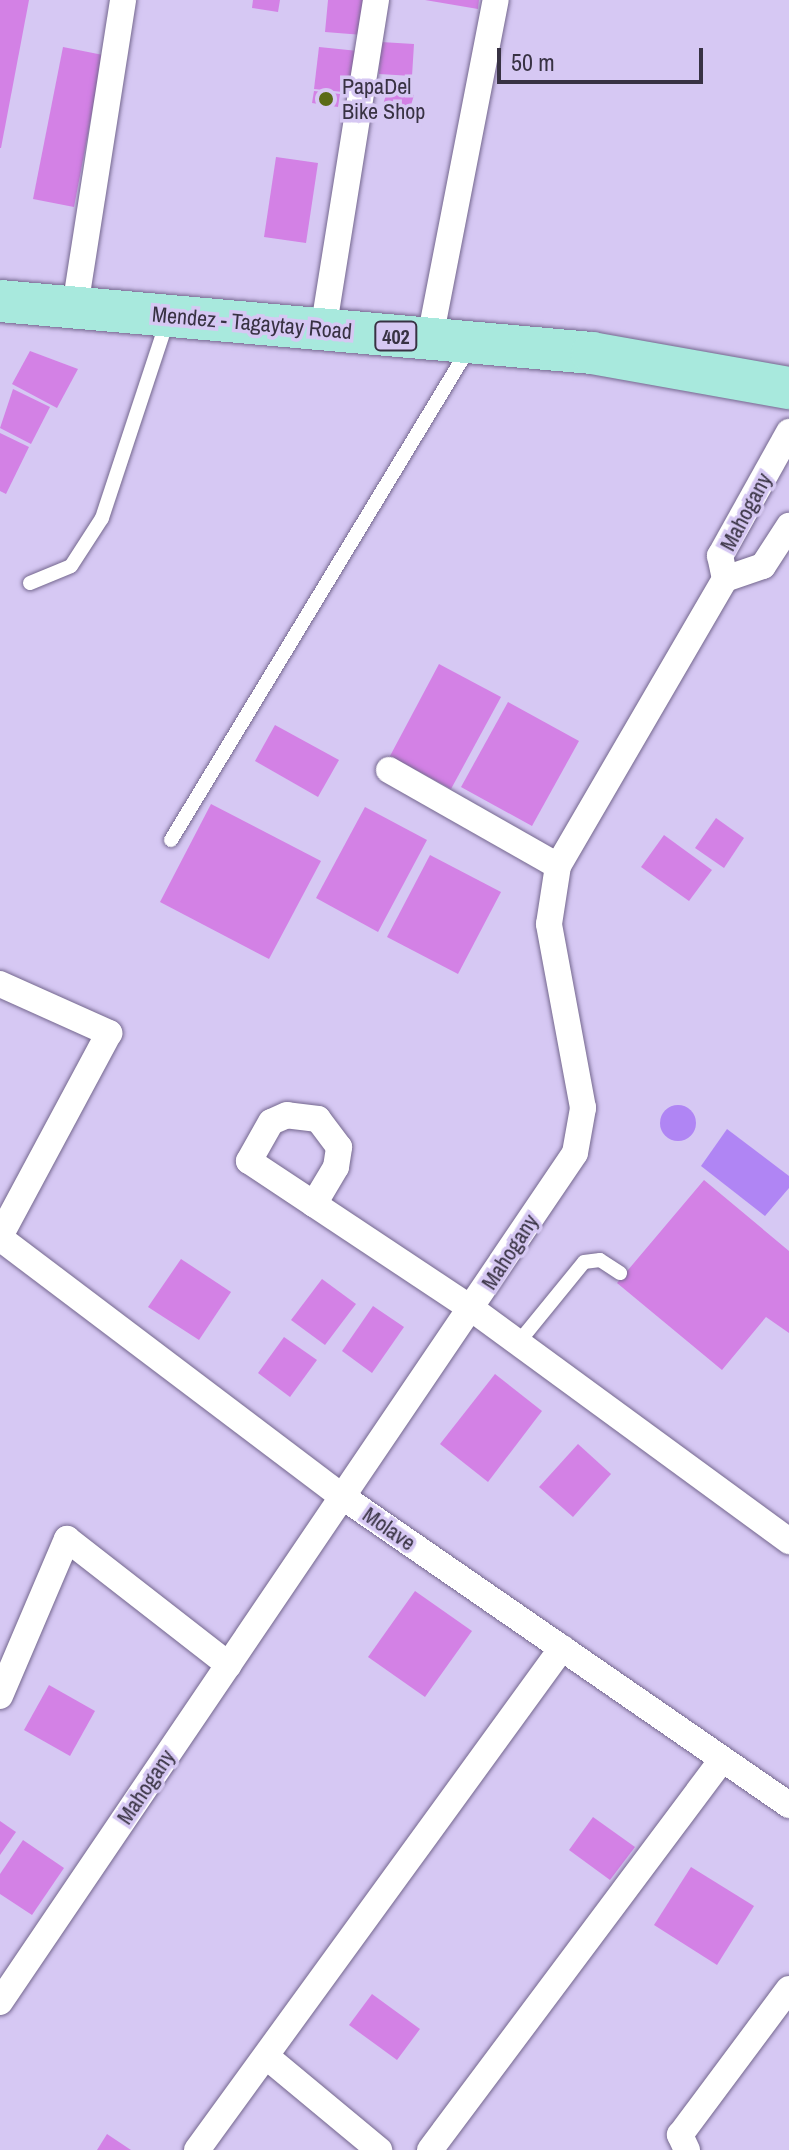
<!DOCTYPE html>
<html>
<head>
<meta charset="utf-8">
<style>
	body { margin:0 }
	#map { position:relative; width:789px; height:2150px; overflow:hidden; background:#d6c8f3; font-family:"Archivo Narrow",sans-serif }
	div>[style] { position:absolute }
	[style*='--x'] { left:calc(var(--x)*1px); top:calc(var(--y)*1px); width:calc(var(--w)*1px); rotate:calc(var(--a)*1deg) }
	.water>* { inset:0; background:#b085f4 }
	.round { border-radius:50% }
	.building>* { inset:0; background:#d381e5 }
	.roads { filter:drop-shadow(0 0 2px #74678e) drop-shadow(0 0 2px #74678e) }
	.lane>* { height:14px; margin:-7px; padding:0 7px; transform-origin:7px; border-radius:7px; background:#fff }
	.street>* { height:26px; margin:-13px; padding:0 13px; transform-origin:13px; border-radius:13px; background:#fff }
	.primary>* { height:42px; margin:-21px; padding:0 21px; transform-origin:21px; border-radius:21px; background:#a8e9dd }
	.dots>* { width:22px; height:22px; translate:-50% -50%; box-sizing:border-box; border:4px solid #d6c8f3; border-radius:50% }
	span { translate:-50% -50%; white-space:nowrap; text-align:center; line-height:1.15; -webkit-text-stroke:7px #d6c8f3; paint-order:stroke }
	.shield-label span { padding:2px 6px; background:#d6c8f3; border:2px solid; border-radius:6px; -webkit-text-stroke-width:0 }
	.shield-label { font-size:20px; color:#383243; font-weight:700 }
	.poi-label { font-size:22px; color:#383243 }
	.left { translate:0 -50%; text-align:left }
	.street-label { font-size:22px; color:#383243 }
	.scale { position:absolute; left:497px; top:48px; width:206px; height:36px; box-sizing:border-box; border:4px solid #383243; border-top:0; padding-left:10px; font-size:24px; line-height:28px; white-space:nowrap; color:#383243; -webkit-text-stroke:6px #d6c8f3; paint-order:stroke }
</style>
</head>
<body>
<div id="map">
	<div class="water">
		<i class="round" style="left:660px;top:1105px;width:36px;height:36px"></i>
		<i style="clip-path:polygon(727px 1129px,789px 1176px,789px 1188px,765px 1216px,701px 1166px)"></i>
	</div>
	<div class="building">
		<i style="clip-path:polygon(0 0,29px 0,1px 148px,0 148px)"></i>
		<i style="clip-path:polygon(253px 0,280px 0,278px 12px,252px 8px)"></i>
		<i style="clip-path:polygon(328px 0,365px 0,363px 35px,325px 32px)"></i>
		<i style="clip-path:polygon(425px 0,479px 0,478px 9px)"></i>
		<i style="clip-path:polygon(381px 42px,414px 44px,412px 76px,379px 74px)"></i>
		<i style="clip-path:polygon(63px 47px,103px 55px,74px 207px,33px 199px)"></i>
		<i style="clip-path:polygon(319px 47px,358px 51px,353px 93px,314px 89px)"></i>
		<i style="clip-path:polygon(388px 88px,414px 95px,406px 122px,380px 115px)"></i>
		<i style="clip-path:polygon(314px 91px,340px 94px,338px 107px,312px 103px)"></i>
		<i style="clip-path:polygon(276px 157px,318px 163px,306px 243px,264px 237px)"></i>
		<i style="clip-path:polygon(30px 351px,78px 369px,57px 408px,12px 384px)"></i>
		<i style="clip-path:polygon(13px 389px,50px 407px,31px 444px,0 428px)"></i>
		<i style="clip-path:polygon(0 433px,29px 447px,6px 494px,0 491px)"></i>
		<i style="clip-path:polygon(439px 664px,501px 697px,451px 789px,390px 756px)"></i>
		<i style="clip-path:polygon(508px 702px,579px 741px,532px 826px,461px 787px)"></i>
		<i style="clip-path:polygon(275px 725px,339px 760px,318px 797px,255px 761px)"></i>
		<i style="clip-path:polygon(211px 804px,321px 861px,269px 959px,160px 902px)"></i>
		<i style="clip-path:polygon(365px 807px,427px 840px,378px 932px,316px 898px)"></i>
		<i style="clip-path:polygon(716px 818px,744px 838px,724px 868px,695px 848px)"></i>
		<i style="clip-path:polygon(664px 835px,712px 870px,689px 901px,641px 867px)"></i>
		<i style="clip-path:polygon(430px 855px,501px 892px,458px 974px,387px 937px)"></i>
		<i style="clip-path:polygon(704px 1180px,789px 1251px,789px 1333px,766px 1317px,722px 1370px,617px 1283px)"></i>
		<i style="clip-path:polygon(181px 1259px,231px 1292px,199px 1340px,148px 1307px)"></i>
		<i style="clip-path:polygon(322px 1279px,356px 1304px,325px 1345px,291px 1320px)"></i>
		<i style="clip-path:polygon(373px 1306px,404px 1327px,372px 1373px,342px 1351px)"></i>
		<i style="clip-path:polygon(284px 1337px,317px 1360px,290px 1397px,258px 1373px)"></i>
		<i style="clip-path:polygon(495px 1374px,542px 1411px,488px 1482px,440px 1444px)"></i>
		<i style="clip-path:polygon(578px 1444px,611px 1474px,573px 1517px,539px 1487px)"></i>
		<i style="clip-path:polygon(415px 1591px,472px 1631px,425px 1697px,368px 1657px)"></i>
		<i style="clip-path:polygon(49px 1685px,95px 1711px,70px 1756px,24px 1730px)"></i>
		<i style="clip-path:polygon(593px 1817px,635px 1847px,610px 1880px,569px 1850px)"></i>
		<i style="clip-path:polygon(0 1821px,16px 1832px,0 1855px)"></i>
		<i style="clip-path:polygon(23px 1840px,64px 1868px,32px 1915px,0 1894px,0 1874px)"></i>
		<i style="clip-path:polygon(691px 1867px,754px 1906px,717px 1965px,654px 1925px)"></i>
		<i style="clip-path:polygon(372px 1994px,420px 2029px,397px 2060px,349px 2025px)"></i>
		<i style="clip-path:polygon(107px 2134px,131px 2150px,97px 2150px)"></i>
	</div>
	<div class="roads">
		<div class="lane">
			<i style="--x:30;--y:583;--w:44;--a:-22.5"></i>
			<i style="--x:71;--y:566;--w:57;--a:-57.1"></i>
			<i style="--x:102;--y:518;--w:211;--a:-71.7"></i>
			<i style="--x:171;--y:840;--w:575;--a:-58.8"></i>
			<i style="--x:518;--y:1343;--w:104;--a:-50.8"></i>
			<i style="--x:584;--y:1262;--w:16;--a:-7"></i>
			<i style="--x:600;--y:1260;--w:24;--a:33"></i>
		</div>
		<div class="street">
			<i style="--x:75;--y:307;--w:311;--a:-81.1"></i>
			<i style="--x:323;--y:331;--w:335;--a:-80.9"></i>
			<i style="--x:430;--y:338;--w:344;--a:-79"></i>
			<i style="--x:725;--y:579;--w:40;--a:-18.9"></i>
			<i style="--x:763;--y:566;--w:48;--a:-57"></i>
			<i style="--x:389;--y:770;--w:194;--a:29.6"></i>
			<i style="--x:0;--y:984;--w:120;--a:24.2"></i>
			<i style="--x:109;--y:1033;--w:230;--a:118.2"></i>
			<i style="--x:314;--y:1204;--w:43;--a:-59.3"></i>
			<i style="--x:336;--y:1167;--w:20;--a:-81"></i>
			<i style="--x:339;--y:1147;--w:35;--a:-127"></i>
			<i style="--x:318;--y:1119;--w:31;--a:-173"></i>
			<i style="--x:287;--y:1115;--w:17;--a:156"></i>
			<i style="--x:271;--y:1122;--w:45;--a:119.4"></i>
			<i style="--x:249;--y:1161;--w:78;--a:33.5"></i>
			<i style="--x:314;--y:1204;--w:190;--a:33.6"></i>
			<i style="--x:472;--y:1309;--w:393;--a:36.2"></i>
			<i style="--x:0;--y:1238;--w:430;--a:37.1"></i>
			<i style="--x:343;--y:1497;--w:542;--a:34.63"></i>
			<i style="--x:0;--y:1696;--w:171;--a:-66.9"></i>
			<i style="--x:67;--y:1539;--w:205;--a:37.9"></i>
			<i style="--x:0;--y:2002;--w:1025;--a:-55.89"></i>
			<i style="--x:575;--y:1153;--w:46;--a:-79.9"></i>
			<i style="--x:583;--y:1108;--w:187;--a:-100.5"></i>
			<i style="--x:549;--y:924;--w:59;--a:-81.2"></i>
			<i style="--x:558;--y:866;--w:332;--a:-59.8"></i>
			<i style="--x:725;--y:579;--w:24;--a:-102"></i>
			<i style="--x:720;--y:556;--w:142;--a:-60.9"></i>
			<i style="--x:267;--y:2057;--w:146;--a:39.7"></i>
			<i style="--x:197;--y:2150;--w:621;--a:-53.98"></i>
			<i style="--x:430;--y:2150;--w:488;--a:-53.2"></i>
			<i style="--x:687;--y:2150;--w:17;--a:-115"></i>
			<i style="--x:680;--y:2135;--w:182;--a:-53.3"></i>
		</div>
		<div class="primary">
			<i style="--x:0;--y:301;--w:594;--a:5.02"></i>
			<i style="--x:592;--y:353;--w:200;--a:10.1"></i>
		</div>
	</div>
	<div class="dots">
		<i style="left:326px;top:99px;background:#5b6b17"></i>
	</div>
	<div class="shield-label">
		<span style="left:396px;top:336px">402</span>
	</div>
	<div class="poi-label">
		<span class="left" style="left:342px;top:99px">PapaDel<br>Bike Shop</span>
	</div>
	<div class="street-label">
		<span style="left:252px;top:323px;rotate:5deg">Mendez - Tagaytay Road</span>
		<span style="left:746px;top:512px;rotate:-62deg">Mahogany</span>
		<span style="left:510px;top:1252px;rotate:-57deg">Mahogany</span>
		<span style="left:389px;top:1529px;rotate:35deg">Molave</span>
		<span style="left:146px;top:1787px;rotate:-56deg">Mahogany</span>
	</div>
	<div class="scale">50 m</div>
</div>
</body>
</html>
